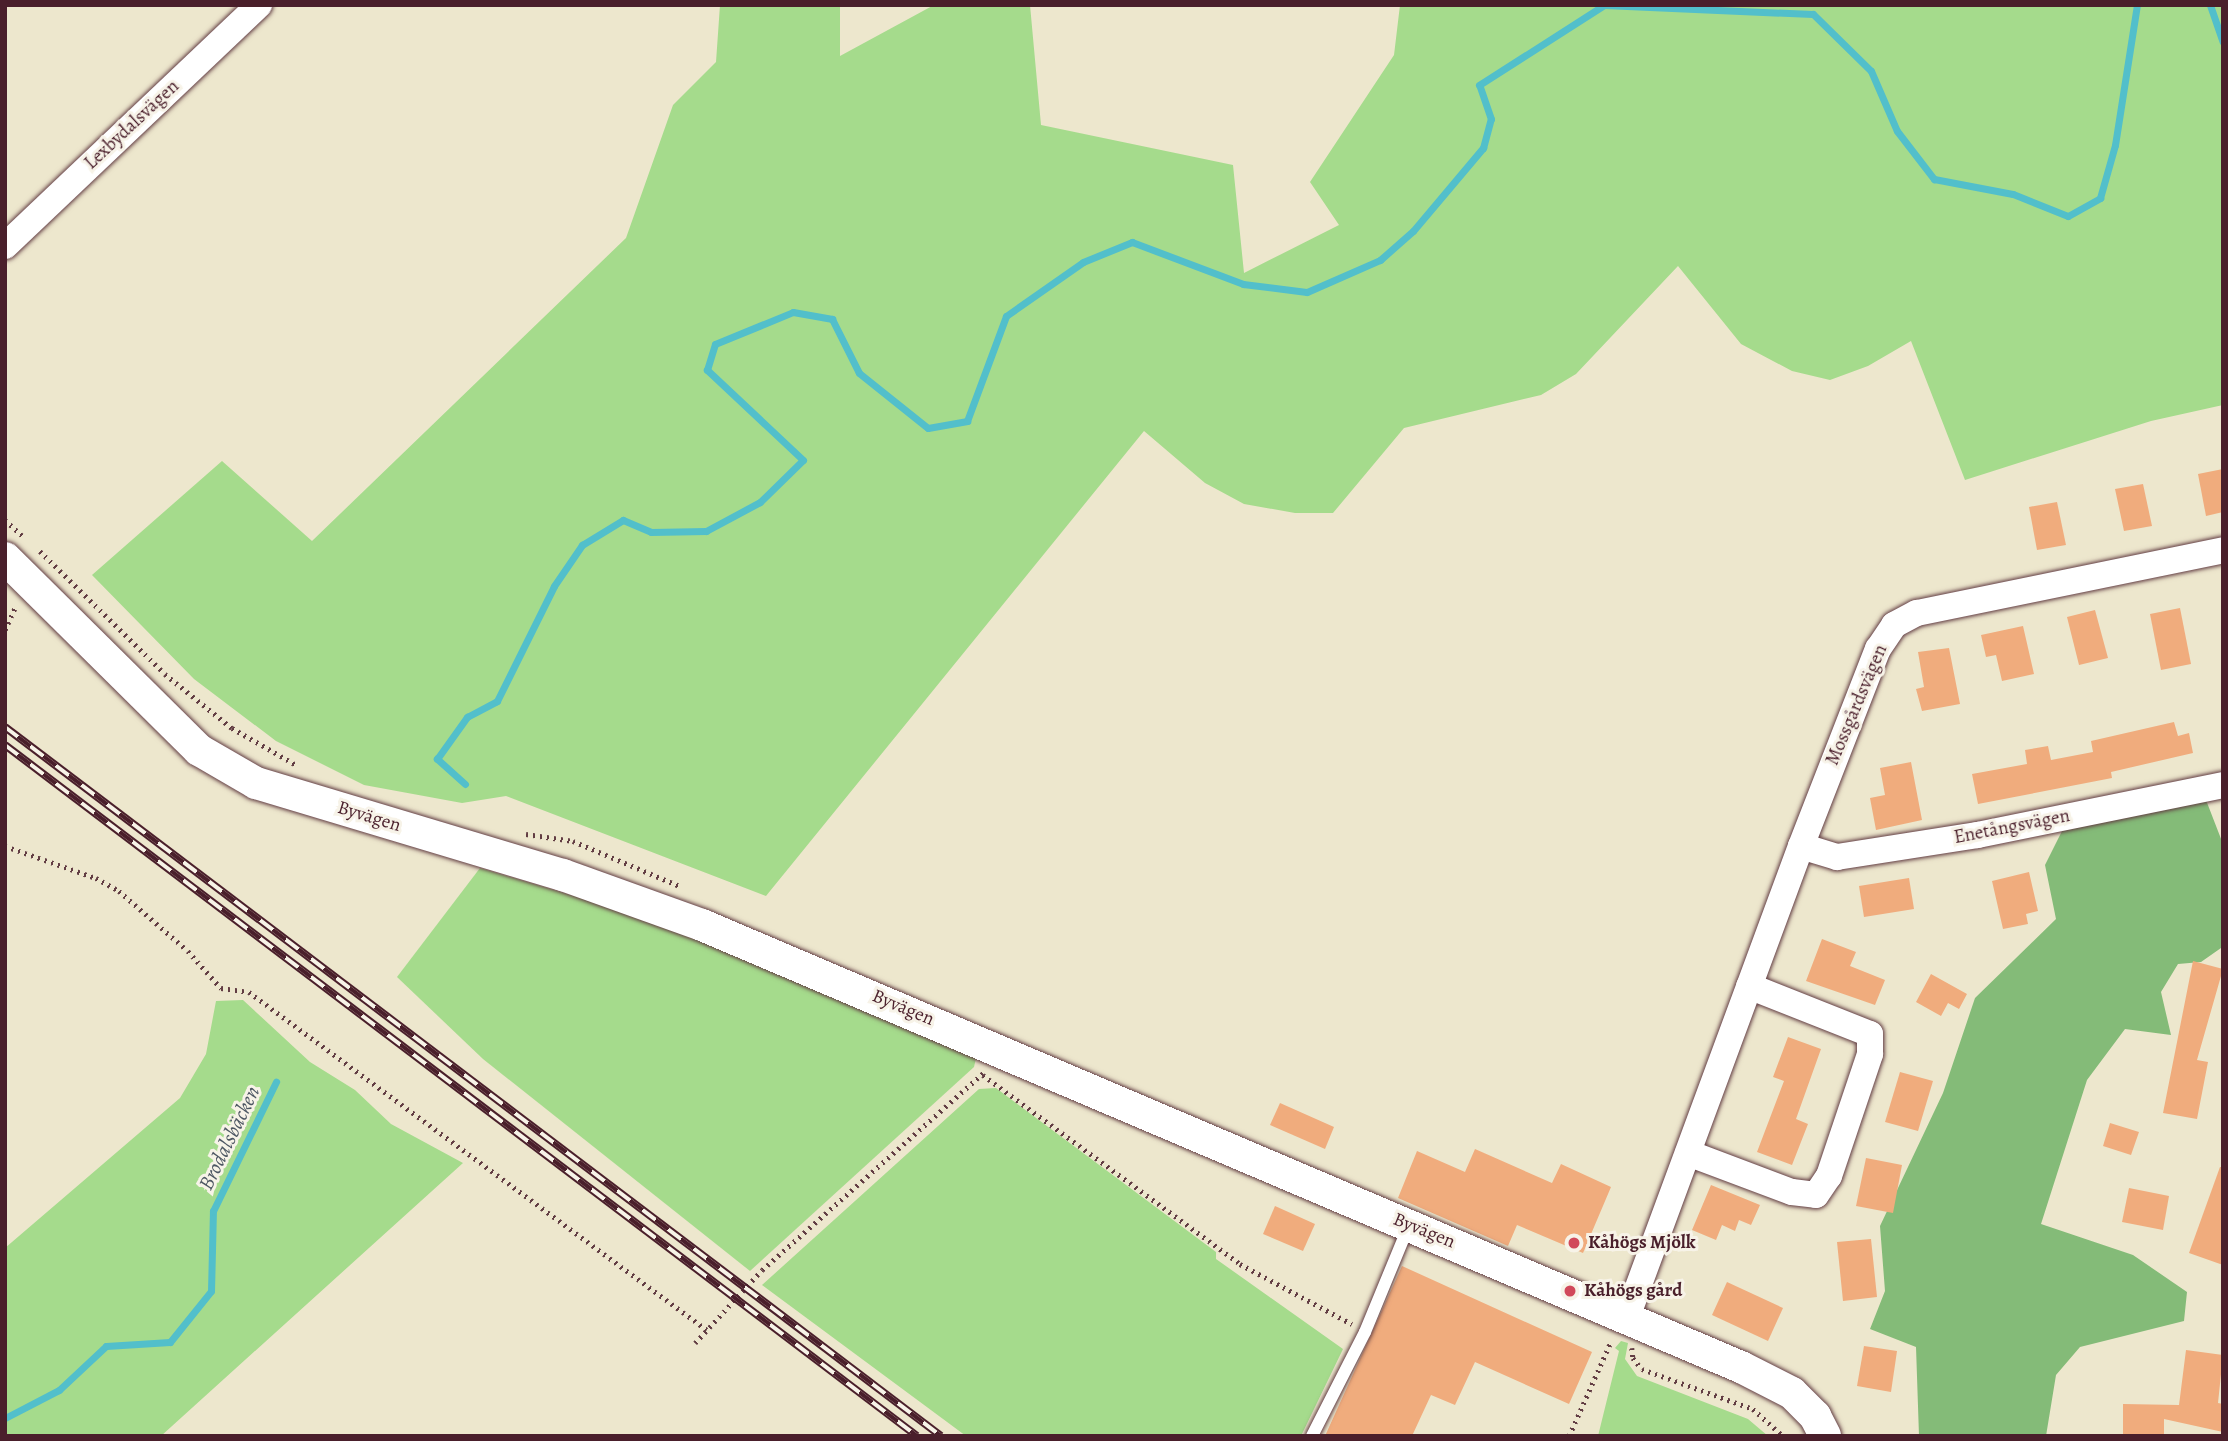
<!DOCTYPE html>
<html>
<head>
<meta charset="utf-8">
<style>
	body { margin:0 }
	#map { position:relative; width:2228px; height:1441px; overflow:hidden; background:#ede7cd; font-family:Alegreya,serif }
	div>[style] { position:absolute }
	[style*='--x'] { left:calc(var(--x)*1px); top:calc(var(--y)*1px); width:calc(var(--w)*1px); rotate:calc(var(--a)*1deg) }
	.green>* { inset:0; background:#a5db8c }
	.forest>* { inset:0; background:#84bb78 }
	.stream>* { height:7px; margin:-3.5px; padding:0 3.5px; transform-origin:3.5px; border-radius:3.5px; background:#52bfcb }
	.building>* { inset:0; background:#f0ac7d }
	.path>* { height:4.5px; margin-top:-2.25px; transform-origin:0; background:repeating-linear-gradient(90deg,#623d43 0 2px,transparent 0 7px) }
	.roads { filter:drop-shadow(0 0 2px #623d43) drop-shadow(0 0 2px #623d43) }
	.service>* { height:12px; margin:-6px; padding:0 6px; transform-origin:6px; border-radius:6px; background:#fff }
	.minor>* { height:26px; margin:-13px; padding:0 13px; transform-origin:13px; border-radius:13px; background:#fff }
	.tertiary>* { height:32px; margin:-16px; padding:0 16px; transform-origin:16px; border-radius:16px; background:#fff }
	.rail>* { height:8px; margin-top:-4px; transform-origin:0; background:repeating-linear-gradient(90deg,#f7f3e8 0 16px,#4a1f2b 0 32px); box-sizing:border-box; border-block:2px solid #4a1f2b }
	.dots>* { width:19px; height:19px; translate:-50% -50%; box-sizing:border-box; border:4px solid #f7f3e8; border-radius:50% }
	span { translate:-50% -50%; white-space:nowrap; text-align:center; line-height:1.15; -webkit-text-stroke:6px #f7f3e8; paint-order:stroke }
	.street-label { font-size:19px; color:#4a1f2b }
	.poi-label { font-size:19px; color:#4a1f2b; font-weight:700 }
	.left { translate:0 -50%; text-align:left }
	.water-label { font-size:21px; color:#4d5763; font-style:italic }
	.frame { position:absolute; inset:0; border:7px solid #4a1f2b; pointer-events:none }
</style>
</head>
<body>
<div id="map">
	<div class="green">
		<i style="clip-path:polygon(720px 5px,840px 5px,840px 56px,934px 5px,1030px 5px,1041px 125px,1233px 165px,1244px 273px,1339px 225px,1310px 182px,1394px 55px,1400px 5px,2223px 5px,2223px 405px,2151px 421px,1965px 480px,1911px 341px,1868px 366px,1830px 380px,1792px 371px,1741px 344px,1678px 266px,1576px 374px,1541px 395px,1404px 428px,1333px 513px,1295px 513px,1244px 504px,1205px 483px,1144px 431px,766px 896px,506px 796px,462px 803px,364px 785px,276px 741px,194px 679px,92px 575px,222px 461px,312px 541px,626px 238px,673px 105px,716px 62px)"></i>
		<i style="clip-path:polygon(480px 868px,644px 917px,977px 1054px,974px 1067px,750px 1271px,483px 1059px,397px 977px)"></i>
		<i style="clip-path:polygon(243px 1000px,310px 1062px,355px 1090px,391px 1124px,463px 1163px,161px 1436px,5px 1436px,5px 1248px,180px 1098px,206px 1054px,216px 1001px)"></i>
		<i style="clip-path:polygon(996px 1088px,1216px 1252px,1216px 1259px,1343px 1349px,1301px 1436px,966px 1436px,762px 1285px,979px 1089px)"></i>
		<i style="clip-path:polygon(1621px 1341px,1628px 1343px,1625px 1359px,1637px 1376px,1748px 1419px,1768px 1436px,1598px 1436px,1619px 1351px,1615px 1348px)"></i>
	</div>
	<div class="forest">
		<i style="clip-path:polygon(2206px 800px,2223px 844px,2221px 948px,2201px 962px,2178px 964px,2161px 992px,2171px 1035px,2125px 1029px,2087px 1080px,2041px 1224px,2133px 1255px,2187px 1292px,2184px 1321px,2080px 1347px,2056px 1375px,2046px 1436px,1919px 1436px,1916px 1347px,1870px 1329px,1885px 1291px,1880px 1226px,1943px 1093px,1975px 998px,2056px 919px,2045px 865px,2062px 831px)"></i>
	</div>
	<div class="stream">
		<i style="--x:2210;--y:5;--w:39;--a:71"></i>
		<i style="--x:465;--y:784;--w:38;--a:-138"></i>
		<i style="--x:437;--y:759;--w:52;--a:-54.5"></i>
		<i style="--x:467;--y:717;--w:34;--a:-28"></i>
		<i style="--x:497;--y:701;--w:128;--a:-63.6"></i>
		<i style="--x:554;--y:586;--w:50;--a:-55.7"></i>
		<i style="--x:582;--y:545;--w:48;--a:-31.4"></i>
		<i style="--x:623;--y:520;--w:30;--a:23"></i>
		<i style="--x:651;--y:532;--w:55;--a:-1"></i>
		<i style="--x:706;--y:531;--w:61;--a:-28.2"></i>
		<i style="--x:760;--y:502;--w:60;--a:-44.3"></i>
		<i style="--x:803;--y:460;--w:132;--a:-136.8"></i>
		<i style="--x:707;--y:370;--w:27;--a:-73"></i>
		<i style="--x:715;--y:344;--w:84;--a:-22.3"></i>
		<i style="--x:793;--y:312;--w:40;--a:10"></i>
		<i style="--x:832;--y:319;--w:60;--a:63.4"></i>
		<i style="--x:859;--y:373;--w:88;--a:38.6"></i>
		<i style="--x:928;--y:428;--w:40;--a:-10"></i>
		<i style="--x:967;--y:421;--w:112;--a:-69.6"></i>
		<i style="--x:1006;--y:316;--w:94;--a:-35"></i>
		<i style="--x:1083;--y:262;--w:53;--a:-22.2"></i>
		<i style="--x:1132;--y:242;--w:119;--a:20.7"></i>
		<i style="--x:1243;--y:284;--w:64;--a:7.1"></i>
		<i style="--x:1307;--y:292;--w:80;--a:-23.7"></i>
		<i style="--x:1380;--y:260;--w:44;--a:-41.3"></i>
		<i style="--x:1413;--y:231;--w:109;--a:-49.9"></i>
		<i style="--x:1483;--y:148;--w:30;--a:-75"></i>
		<i style="--x:1491;--y:119;--w:36;--a:-109"></i>
		<i style="--x:1479;--y:85;--w:148;--a:-32.6"></i>
		<i style="--x:1604;--y:5;--w:209;--a:2.5"></i>
		<i style="--x:1813;--y:14;--w:81;--a:44.5"></i>
		<i style="--x:1871;--y:71;--w:65;--a:66.6"></i>
		<i style="--x:1897;--y:131;--w:61;--a:52.4"></i>
		<i style="--x:1934;--y:179;--w:80;--a:10.8"></i>
		<i style="--x:2013;--y:194;--w:59;--a:21.8"></i>
		<i style="--x:2068;--y:216;--w:37;--a:-29"></i>
		<i style="--x:2100;--y:198;--w:55;--a:-74.2"></i>
		<i style="--x:2115;--y:145;--w:142;--a:-81.1"></i>
		<i style="--x:5;--y:1418;--w:61;--a:-27.4"></i>
		<i style="--x:59;--y:1390;--w:64;--a:-43.1"></i>
		<i style="--x:106;--y:1346;--w:64;--a:-3.6"></i>
		<i style="--x:170;--y:1342;--w:65;--a:-51.2"></i>
		<i style="--x:211;--y:1291;--w:80;--a:-88.6"></i>
		<i style="--x:213;--y:1211;--w:144;--a:-64"></i>
	</div>
	<div class="building">
		<i style="clip-path:polygon(2223px 469px,2223px 512px,2206px 516px,2198px 474px)"></i>
		<i style="clip-path:polygon(2143px 484px,2152px 526px,2124px 531px,2115px 489px)"></i>
		<i style="clip-path:polygon(2057px 502px,2066px 545px,2037px 550px,2029px 507px)"></i>
		<i style="clip-path:polygon(2180px 608px,2191px 664px,2161px 670px,2150px 614px)"></i>
		<i style="clip-path:polygon(2095px 610px,2108px 658px,2079px 665px,2067px 617px)"></i>
		<i style="clip-path:polygon(2023px 626px,2034px 674px,2002px 681px,1996px 655px,1986px 657px,1981px 635px)"></i>
		<i style="clip-path:polygon(1949px 648px,1960px 704px,1922px 711px,1916px 689px,1924px 687px,1918px 652px)"></i>
		<i style="clip-path:polygon(2174px 722px,2178px 736px,2189px 733px,2193px 753px,2111px 772px,2112px 778px,1978px 804px,1972px 774px,2027px 764px,2025px 750px,2048px 746px,2051px 760px,2093px 752px,2091px 741px)"></i>
		<i style="clip-path:polygon(1911px 762px,1922px 820px,1876px 830px,1870px 798px,1885px 795px,1880px 768px)"></i>
		<i style="clip-path:polygon(2029px 872px,2038px 911px,2026px 914px,2028px 924px,2003px 929px,1992px 881px)"></i>
		<i style="clip-path:polygon(1909px 878px,1914px 909px,1864px 917px,1859px 886px)"></i>
		<i style="clip-path:polygon(1822px 939px,1856px 952px,1850px 966px,1885px 980px,1875px 1005px,1806px 981px)"></i>
		<i style="clip-path:polygon(2193px 961px,2223px 969px,2197px 1060px,2208px 1062px,2197px 1119px,2163px 1113px)"></i>
		<i style="clip-path:polygon(1931px 974px,1967px 994px,1959px 1009px,1948px 1003px,1941px 1016px,1916px 1002px)"></i>
		<i style="clip-path:polygon(1788px 1037px,1821px 1049px,1796px 1119px,1808px 1124px,1792px 1165px,1757px 1152px,1784px 1081px,1773px 1077px)"></i>
		<i style="clip-path:polygon(1900px 1072px,1933px 1081px,1918px 1131px,1885px 1122px)"></i>
		<i style="clip-path:polygon(1280px 1103px,1334px 1127px,1325px 1149px,1270px 1125px)"></i>
		<i style="clip-path:polygon(2110px 1123px,2139px 1132px,2131px 1155px,2103px 1146px)"></i>
		<i style="clip-path:polygon(1475px 1149px,1552px 1183px,1561px 1164px,1611px 1187px,1583px 1253px,1517px 1225px,1508px 1246px,1398px 1198px,1417px 1151px,1465px 1172px)"></i>
		<i style="clip-path:polygon(1866px 1158px,1902px 1165px,1893px 1213px,1856px 1206px)"></i>
		<i style="clip-path:polygon(2220px 1167px,2223px 1167px,2223px 1265px,2189px 1253px)"></i>
		<i style="clip-path:polygon(1711px 1185px,1760px 1205px,1751px 1225px,1739px 1220px,1735px 1231px,1722px 1225px,1716px 1240px,1692px 1230px)"></i>
		<i style="clip-path:polygon(2129px 1188px,2169px 1196px,2163px 1230px,2122px 1222px)"></i>
		<i style="clip-path:polygon(1275px 1206px,1315px 1224px,1303px 1251px,1263px 1234px)"></i>
		<i style="clip-path:polygon(1871px 1239px,1877px 1297px,1843px 1301px,1837px 1242px)"></i>
		<i style="clip-path:polygon(1402px 1266px,1592px 1352px,1569px 1404px,1475px 1362px,1455px 1405px,1431px 1395px,1412px 1436px,1325px 1436px)"></i>
		<i style="clip-path:polygon(1727px 1282px,1783px 1308px,1768px 1341px,1712px 1315px)"></i>
		<i style="clip-path:polygon(1864px 1346px,1897px 1351px,1891px 1392px,1857px 1386px)"></i>
		<i style="clip-path:polygon(2186px 1350px,2223px 1355px,2218px 1403px,2223px 1404px,2223px 1432px,2164px 1419px,2164px 1436px,2123px 1436px,2123px 1404px,2179px 1405px)"></i>
	</div>
	<div class="path">
		<i style="--x:5;--y:520;--w:24;--a:42"></i>
		<i style="--x:40;--y:551;--w:175;--a:44.5"></i>
		<i style="--x:165;--y:674;--w:86;--a:38.9"></i>
		<i style="--x:232;--y:728;--w:76;--a:29.9"></i>
		<i style="--x:5;--y:630;--w:27;--a:-66"></i>
		<i style="--x:526;--y:834;--w:48;--a:8.5"></i>
		<i style="--x:573;--y:841;--w:118;--a:22.9"></i>
		<i style="--x:5;--y:846;--w:96;--a:19.4"></i>
		<i style="--x:96;--y:878;--w:26;--a:29"></i>
		<i style="--x:119;--y:891;--w:91;--a:41"></i>
		<i style="--x:188;--y:951;--w:50;--a:48.3"></i>
		<i style="--x:221;--y:988;--w:28;--a:8"></i>
		<i style="--x:249;--y:992;--w:569;--a:36.43"></i>
		<i style="--x:983;--y:1075;--w:319;--a:36.3"></i>
		<i style="--x:1240;--y:1264;--w:127;--a:28.2"></i>
		<i style="--x:695;--y:1343;--w:99;--a:-47.5"></i>
		<i style="--x:762;--y:1270;--w:296;--a:-41.7"></i>
		<i style="--x:1632;--y:1348;--w:10;--a:84"></i>
		<i style="--x:1633;--y:1358;--w:14;--a:51"></i>
		<i style="--x:1642;--y:1369;--w:118;--a:19.8"></i>
		<i style="--x:1753;--y:1409;--w:40;--a:42"></i>
		<i style="--x:1569;--y:1436;--w:104;--a:-66.1"></i>
	</div>
	<div class="roads">
		<div class="service">
			<i style="--x:1312;--y:1436;--w:117;--a:-63"></i>
			<i style="--x:1365;--y:1332;--w:116;--a:-67.6"></i>
		</div>
		<div class="minor">
			<i style="--x:5;--y:246;--w:350;--a:-43.5"></i>
			<i style="--x:1801;--y:846;--w:38;--a:17"></i>
			<i style="--x:1837;--y:857;--w:143;--a:-8.9"></i>
			<i style="--x:1978;--y:835;--w:250;--a:-11.5"></i>
			<i style="--x:1688;--y:1153;--w:111;--a:20.6"></i>
			<i style="--x:1792;--y:1192;--w:24;--a:7"></i>
			<i style="--x:1816;--y:1195;--w:23;--a:-56"></i>
			<i style="--x:1829;--y:1176;--w:129;--a:-71.4"></i>
			<i style="--x:1870;--y:1054;--w:20;--a:-90"></i>
			<i style="--x:1870;--y:1034;--w:130;--a:-158.4"></i>
			<i style="--x:1627;--y:1317;--w:502;--a:-69.72"></i>
			<i style="--x:1801;--y:846;--w:212;--a:-68.7"></i>
			<i style="--x:1878;--y:649;--w:29;--a:-56"></i>
			<i style="--x:1894;--y:625;--w:26;--a:-28"></i>
			<i style="--x:1917;--y:613;--w:312;--a:-11.6"></i>
		</div>
		<div class="tertiary">
			<i style="--x:5;--y:558;--w:273;--a:44.7"></i>
			<i style="--x:199;--y:750;--w:66;--a:30.1"></i>
			<i style="--x:256;--y:783;--w:320;--a:16.7"></i>
			<i style="--x:563;--y:875;--w:148;--a:19.8"></i>
			<i style="--x:702;--y:925;--w:1129;--a:23.05"></i>
			<i style="--x:1741;--y:1367;--w:57;--a:27"></i>
			<i style="--x:1792;--y:1393;--w:33;--a:45"></i>
			<i style="--x:1815;--y:1416;--w:22;--a:63"></i>
		</div>
	</div>
	<div class="rail">
		<i style="--x:5;--y:727;--w:1174;--a:37.14"></i>
		<i style="--x:5;--y:745;--w:1144;--a:37.15"></i>
	</div>
	<div class="dots">
		<i style="left:1574px;top:1243px;background:#d1495b"></i>
		<i style="left:1570px;top:1291px;background:#d1495b"></i>
	</div>
	<div class="street-label">
		<span style="left:132px;top:125px;rotate:-43deg">Lexbydalsvägen</span>
		<span style="left:1857px;top:705px;rotate:-67deg">Mossgårdsvägen</span>
		<span style="left:369px;top:817px;rotate:17deg">Byvägen</span>
		<span style="left:2012px;top:827px;rotate:-11deg">Enetångsvägen</span>
		<span style="left:903px;top:1008px;rotate:23deg">Byvägen</span>
		<span style="left:1424px;top:1231px;rotate:22deg">Byvägen</span>
	</div>
	<div class="poi-label">
		<span class="left" style="left:1588px;top:1243px">Kåhögs Mjölk</span>
		<span class="left" style="left:1584px;top:1291px">Kåhögs gård</span>
	</div>
	<div class="water-label">
		<span style="left:229px;top:1138px;rotate:-64deg">Brodalsbäcken</span>
	</div>
	<div class="frame"></div>
</div>
</body>
</html>
